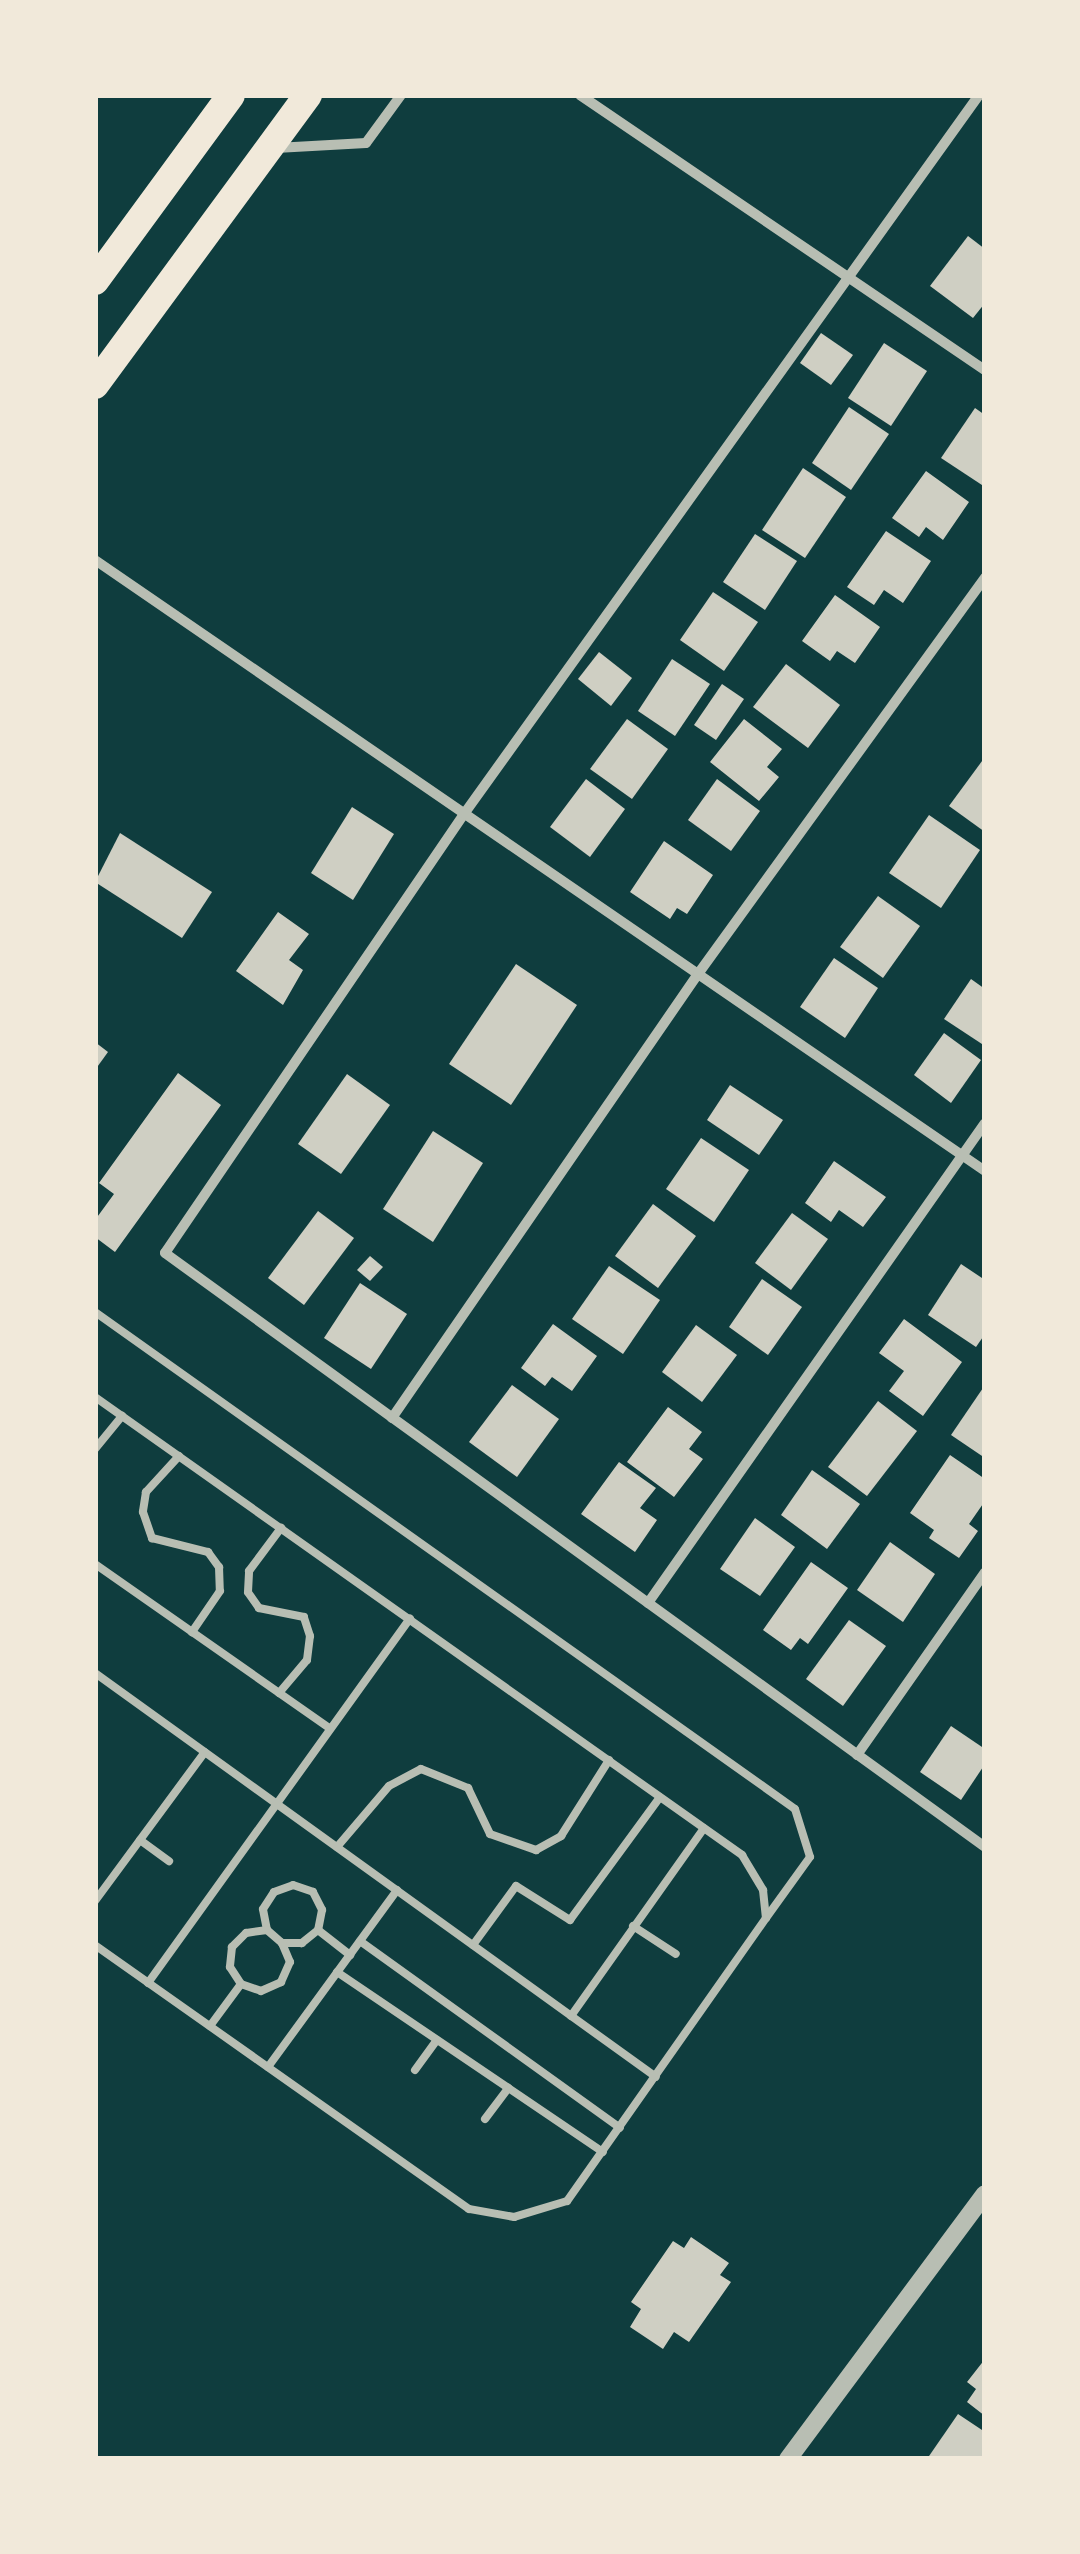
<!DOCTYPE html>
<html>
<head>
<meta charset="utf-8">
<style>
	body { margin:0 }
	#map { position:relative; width:1080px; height:2554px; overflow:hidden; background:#0f3d3e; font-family:"Alegreya Sans",sans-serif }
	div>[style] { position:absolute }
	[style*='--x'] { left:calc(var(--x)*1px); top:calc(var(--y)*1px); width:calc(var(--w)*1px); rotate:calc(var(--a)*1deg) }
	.building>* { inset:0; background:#cfcfc3 }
	.service>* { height:8px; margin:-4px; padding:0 4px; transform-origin:4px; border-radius:4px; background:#b8beb3 }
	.minor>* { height:10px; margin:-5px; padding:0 5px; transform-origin:5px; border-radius:5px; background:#b8beb3 }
	.tertiary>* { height:18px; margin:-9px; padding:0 9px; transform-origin:9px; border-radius:9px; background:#b8beb3 }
	.trunk>* { height:28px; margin:-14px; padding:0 14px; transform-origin:14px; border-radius:14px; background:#f1e9da }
	span { translate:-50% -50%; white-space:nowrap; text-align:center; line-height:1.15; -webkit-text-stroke:10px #f1e9da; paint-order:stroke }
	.frame { position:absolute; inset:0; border:98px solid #f1e9da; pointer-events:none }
</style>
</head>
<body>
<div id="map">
	<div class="building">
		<i style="clip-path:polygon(968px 236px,985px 249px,985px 303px,973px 318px,930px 286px)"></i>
		<i style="clip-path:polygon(821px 333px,853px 355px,831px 385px,800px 363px)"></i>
		<i style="clip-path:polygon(884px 343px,927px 371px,891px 426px,848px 398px)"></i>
		<i style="clip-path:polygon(849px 407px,889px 434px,851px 490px,812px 463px)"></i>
		<i style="clip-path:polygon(975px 408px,985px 415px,985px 487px,941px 458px)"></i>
		<i style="clip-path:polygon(803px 468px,846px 497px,805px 558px,762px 530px)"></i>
		<i style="clip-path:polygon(926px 471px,969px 502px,943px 540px,926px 527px,919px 537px,892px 518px)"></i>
		<i style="clip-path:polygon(886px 531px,931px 561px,903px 603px,884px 590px,874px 605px,847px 587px)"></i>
		<i style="clip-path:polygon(755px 534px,797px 561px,765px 610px,723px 582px)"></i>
		<i style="clip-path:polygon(713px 592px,758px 622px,724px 671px,680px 640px)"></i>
		<i style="clip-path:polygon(835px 595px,880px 627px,855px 663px,837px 651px,830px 661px,802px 641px)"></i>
		<i style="clip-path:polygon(599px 652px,632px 678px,611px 706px,578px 679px)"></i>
		<i style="clip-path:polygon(672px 659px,710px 684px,675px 736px,638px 711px)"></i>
		<i style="clip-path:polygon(786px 664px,840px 705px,808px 748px,753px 707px)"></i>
		<i style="clip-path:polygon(722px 684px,744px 699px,716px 740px,694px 725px)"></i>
		<i style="clip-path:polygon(627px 719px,668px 749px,632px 799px,590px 769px)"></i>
		<i style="clip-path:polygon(744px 719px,782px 749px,767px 767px,779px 777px,759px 801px,710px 762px)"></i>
		<i style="clip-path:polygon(985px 757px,985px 832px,949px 806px)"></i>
		<i style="clip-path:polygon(586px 779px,625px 809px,590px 857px,550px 827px)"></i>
		<i style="clip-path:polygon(717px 779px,760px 811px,731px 851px,688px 820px)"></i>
		<i style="clip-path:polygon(352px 807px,394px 834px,353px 900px,311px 873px)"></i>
		<i style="clip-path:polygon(929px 815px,980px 850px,941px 908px,889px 873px)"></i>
		<i style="clip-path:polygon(120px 833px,212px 892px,182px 938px,95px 882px)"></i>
		<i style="clip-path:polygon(664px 841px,713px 875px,687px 914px,677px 908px,670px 919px,630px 892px)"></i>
		<i style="clip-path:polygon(878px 896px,920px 926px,883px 978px,840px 947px)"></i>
		<i style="clip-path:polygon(278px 912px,309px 934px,289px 960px,303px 970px,283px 1005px,236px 971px)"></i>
		<i style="clip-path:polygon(834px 958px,878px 988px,845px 1038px,800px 1007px)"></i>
		<i style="clip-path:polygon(516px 964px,577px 1005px,511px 1105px,449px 1064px)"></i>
		<i style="clip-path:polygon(971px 979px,985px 989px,985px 1046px,944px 1019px)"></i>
		<i style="clip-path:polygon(944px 1033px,981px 1060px,951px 1103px,914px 1075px)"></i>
		<i style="clip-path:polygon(95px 1042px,108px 1052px,95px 1070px)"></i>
		<i style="clip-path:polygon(178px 1073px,221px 1105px,115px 1252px,95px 1237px,95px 1220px,114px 1194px,99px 1183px)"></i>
		<i style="clip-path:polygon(347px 1074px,390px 1105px,341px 1174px,298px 1144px)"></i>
		<i style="clip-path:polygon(730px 1085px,783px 1120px,759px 1155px,707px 1120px)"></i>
		<i style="clip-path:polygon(433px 1131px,483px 1163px,433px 1242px,383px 1209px)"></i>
		<i style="clip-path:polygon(701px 1138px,749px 1170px,714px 1222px,666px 1189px)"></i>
		<i style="clip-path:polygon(834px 1161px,886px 1197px,863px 1227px,839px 1210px,831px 1222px,805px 1203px)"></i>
		<i style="clip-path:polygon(653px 1204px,696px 1236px,658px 1288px,615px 1256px)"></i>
		<i style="clip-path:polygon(318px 1211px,354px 1238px,304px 1305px,268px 1278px)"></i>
		<i style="clip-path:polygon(792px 1213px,828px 1239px,791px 1290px,755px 1263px)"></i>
		<i style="clip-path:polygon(370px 1256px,383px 1267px,370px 1281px,357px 1270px)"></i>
		<i style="clip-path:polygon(961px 1264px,985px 1280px,985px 1334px,976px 1347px,928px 1315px)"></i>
		<i style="clip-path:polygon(609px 1266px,660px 1300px,623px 1354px,572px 1319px)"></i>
		<i style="clip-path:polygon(762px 1279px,802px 1307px,768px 1355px,729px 1327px)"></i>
		<i style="clip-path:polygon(360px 1283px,407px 1314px,371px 1369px,324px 1338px)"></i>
		<i style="clip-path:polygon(904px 1319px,962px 1362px,923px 1416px,889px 1391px,904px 1371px,879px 1353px)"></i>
		<i style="clip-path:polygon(553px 1324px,597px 1356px,572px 1391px,552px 1377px,545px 1386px,521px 1368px)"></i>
		<i style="clip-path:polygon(696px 1325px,737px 1355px,702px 1402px,662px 1372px)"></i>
		<i style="clip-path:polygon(512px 1385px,559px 1419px,517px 1477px,469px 1442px)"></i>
		<i style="clip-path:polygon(985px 1385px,985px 1458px,951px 1435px)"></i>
		<i style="clip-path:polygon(878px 1401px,917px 1431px,867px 1496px,828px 1467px)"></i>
		<i style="clip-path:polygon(668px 1407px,702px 1432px,689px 1449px,703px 1459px,674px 1497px,627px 1462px)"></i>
		<i style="clip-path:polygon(950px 1455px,985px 1479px,985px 1501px,969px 1524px,978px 1531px,959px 1558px,929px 1538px,934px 1530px,910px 1513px)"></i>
		<i style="clip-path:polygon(619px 1462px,656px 1488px,640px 1508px,657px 1520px,635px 1552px,581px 1514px)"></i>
		<i style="clip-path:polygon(812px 1470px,860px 1504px,827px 1549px,781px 1515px)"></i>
		<i style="clip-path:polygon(755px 1518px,795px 1547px,760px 1596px,720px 1569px)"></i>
		<i style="clip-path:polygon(890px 1542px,935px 1574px,903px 1622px,857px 1590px)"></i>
		<i style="clip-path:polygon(811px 1562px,848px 1588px,808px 1644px,800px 1638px,791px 1650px,763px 1630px)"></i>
		<i style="clip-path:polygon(849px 1620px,886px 1646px,843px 1706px,806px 1679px)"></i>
		<i style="clip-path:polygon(951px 1726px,985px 1749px,985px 1764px,961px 1800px,920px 1772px)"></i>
		<i style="clip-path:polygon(691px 2237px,729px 2263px,720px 2275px,731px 2282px,689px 2342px,674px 2332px,663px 2349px,630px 2327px,641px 2309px,631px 2302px,673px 2241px,684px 2248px)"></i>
		<i style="clip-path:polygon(985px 2359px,985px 2416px,967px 2402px,976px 2389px,967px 2382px)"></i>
		<i style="clip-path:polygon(958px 2414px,985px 2432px,985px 2459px,927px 2459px)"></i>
	</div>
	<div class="service">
		<i style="--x:95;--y:1312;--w:858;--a:35.37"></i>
		<i style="--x:795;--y:1809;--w:50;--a:72.6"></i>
		<i style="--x:810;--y:1857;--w:75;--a:125.8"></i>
		<i style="--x:95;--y:1397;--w:793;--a:35.29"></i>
		<i style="--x:742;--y:1855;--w:41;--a:59"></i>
		<i style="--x:763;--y:1890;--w:28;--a:84"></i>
		<i style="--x:766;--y:1918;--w:346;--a:125.1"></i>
		<i style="--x:567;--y:2201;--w:55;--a:163.2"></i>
		<i style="--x:514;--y:2217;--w:46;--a:-169.9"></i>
		<i style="--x:469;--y:2209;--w:458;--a:-144.8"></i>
		<i style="--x:95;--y:1449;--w:43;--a:-50.7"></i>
		<i style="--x:179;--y:1456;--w:49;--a:132.5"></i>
		<i style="--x:146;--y:1492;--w:20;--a:99"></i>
		<i style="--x:143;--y:1512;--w:28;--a:71"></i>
		<i style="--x:152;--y:1538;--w:58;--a:14"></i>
		<i style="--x:208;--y:1552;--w:19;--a:54"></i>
		<i style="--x:219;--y:1567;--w:24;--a:88"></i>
		<i style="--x:220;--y:1591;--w:50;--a:124.3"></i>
		<i style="--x:95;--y:1564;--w:286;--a:35"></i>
		<i style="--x:95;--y:1673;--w:691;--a:35.76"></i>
		<i style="--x:279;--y:1693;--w:43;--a:-49.7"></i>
		<i style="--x:307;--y:1660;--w:24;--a:-83"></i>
		<i style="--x:310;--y:1636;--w:20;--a:-108"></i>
		<i style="--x:304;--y:1617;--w:46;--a:-168.7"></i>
		<i style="--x:259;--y:1608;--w:19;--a:-125"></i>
		<i style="--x:248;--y:1592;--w:21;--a:-87"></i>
		<i style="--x:249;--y:1571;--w:54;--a:-53.3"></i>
		<i style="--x:140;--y:1840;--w:36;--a:36"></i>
		<i style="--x:337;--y:1847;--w:80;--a:-49.6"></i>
		<i style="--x:389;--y:1786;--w:36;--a:-28"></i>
		<i style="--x:421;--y:1769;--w:51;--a:22"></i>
		<i style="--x:468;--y:1788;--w:51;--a:64.4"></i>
		<i style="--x:490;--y:1834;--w:49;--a:19.2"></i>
		<i style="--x:536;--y:1850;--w:29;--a:-29"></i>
		<i style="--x:561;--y:1836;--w:90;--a:-57.7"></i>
		<i style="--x:95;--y:1901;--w:185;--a:-53.6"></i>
		<i style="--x:633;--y:1926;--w:51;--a:33.1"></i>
		<i style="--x:267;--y:1930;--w:21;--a:-101"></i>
		<i style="--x:263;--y:1909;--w:20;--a:-57"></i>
		<i style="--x:274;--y:1892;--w:20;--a:-20"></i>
		<i style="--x:293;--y:1885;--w:21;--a:19"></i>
		<i style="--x:313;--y:1892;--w:20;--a:63"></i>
		<i style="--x:322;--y:1910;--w:20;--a:101"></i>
		<i style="--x:318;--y:1930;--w:21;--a:141"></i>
		<i style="--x:302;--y:1943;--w:20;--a:180"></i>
		<i style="--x:282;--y:1943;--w:20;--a:-139"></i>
		<i style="--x:267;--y:1930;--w:21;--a:172"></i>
		<i style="--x:246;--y:1933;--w:20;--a:135"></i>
		<i style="--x:232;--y:1947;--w:20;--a:96"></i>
		<i style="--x:230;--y:1967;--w:20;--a:57"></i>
		<i style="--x:241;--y:1984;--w:21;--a:19"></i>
		<i style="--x:261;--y:1991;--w:22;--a:-24"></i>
		<i style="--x:281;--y:1982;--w:22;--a:-66"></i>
		<i style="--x:290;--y:1962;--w:21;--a:-113"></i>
		<i style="--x:318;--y:1930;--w:41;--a:38"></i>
		<i style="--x:360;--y:1941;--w:320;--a:35.7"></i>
		<i style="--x:473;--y:1945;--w:73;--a:-53.9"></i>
		<i style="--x:516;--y:1886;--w:64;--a:32.2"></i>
		<i style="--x:570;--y:1920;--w:152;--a:-53.8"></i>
		<i style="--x:337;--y:1972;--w:321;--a:34.1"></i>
		<i style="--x:148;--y:1983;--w:449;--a:-54.3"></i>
		<i style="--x:571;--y:2016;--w:230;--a:-54.7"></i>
		<i style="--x:210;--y:2026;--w:52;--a:-53.6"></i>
		<i style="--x:268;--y:2067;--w:219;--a:-53.9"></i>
		<i style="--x:415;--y:2070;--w:37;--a:-54"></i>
		<i style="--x:485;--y:2119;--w:39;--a:-53"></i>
	</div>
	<div class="minor">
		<i style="--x:580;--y:95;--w:490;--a:34.2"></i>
		<i style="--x:979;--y:95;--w:884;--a:125.61"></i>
		<i style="--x:464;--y:814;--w:531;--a:124.26"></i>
		<i style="--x:165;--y:1253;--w:1013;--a:35.92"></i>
		<i style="--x:276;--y:148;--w:90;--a:-3.2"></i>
		<i style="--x:366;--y:143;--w:59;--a:-53.9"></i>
		<i style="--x:95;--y:560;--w:1080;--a:34.47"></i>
		<i style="--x:392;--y:1418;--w:539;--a:-55.43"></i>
		<i style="--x:698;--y:974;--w:490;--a:-54.1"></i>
		<i style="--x:648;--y:1603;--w:586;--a:-54.93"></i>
		<i style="--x:857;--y:1755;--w:223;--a:-55"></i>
	</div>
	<div class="tertiary">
		<i style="--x:788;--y:2459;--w:330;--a:-53.4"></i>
	</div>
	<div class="trunk">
		<i style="--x:95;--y:281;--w:230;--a:-53.8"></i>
		<i style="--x:95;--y:385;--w:360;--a:-53.7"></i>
	</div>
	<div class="frame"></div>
</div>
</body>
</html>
